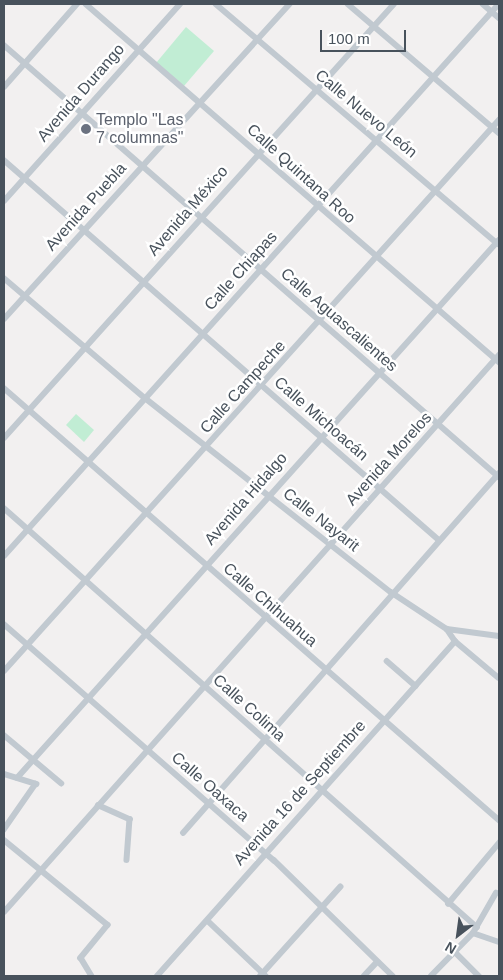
<!DOCTYPE html>
<html>
<head>
<meta charset="utf-8">
<style>
	body { margin:0 }
	#map { position:relative; width:503px; height:980px; overflow:hidden; background:#f2f0f0; font-family:Helvetica,sans-serif }
	div>[style] { position:absolute }
	[style*='--x'] { left:calc(var(--x)*1px); top:calc(var(--y)*1px); width:calc(var(--w)*1px); rotate:calc(var(--a)*1deg) }
	.green>* { inset:0; background:#c1edd4 }
	.minor>* { height:5.5px; margin:-2.75px; padding:0 2.75px; transform-origin:2.75px; border-radius:2.75px; background:#c1c9d0 }
	.dots>* { width:14px; height:14px; translate:-50% -50%; box-sizing:border-box; border:2px solid #fff; border-radius:50% }
	span { translate:-50% -50%; white-space:nowrap; text-align:center; line-height:1.15; -webkit-text-stroke:5px #fff; paint-order:stroke }
	.street-label { font-size:16px; color:#48525c }
	.worship-label { font-size:16px; color:#5b616d }
	.left { translate:0 -50%; text-align:left }
	.frame { position:absolute; inset:0; border:5px solid #48525c; pointer-events:none }
	.north { position:absolute; left:433px; top:910px; width:50px; height:50px; -webkit-text-stroke:4px #fff; paint-order:stroke; rotate:210deg; font-size:14px; font-weight:700; line-height:20px; text-align:center; color:#48525c }
	.north::after { content:''; display:block; margin:auto; width:18px; height:22px; background:#48525c; clip-path:polygon(50% 0,100% 100%,50% 72%,0 100%) }
	.scale { position:absolute; left:320px; top:30px; width:86px; height:22px; box-sizing:border-box; border:2px solid #48525c; border-top:0; padding-left:6px; font-size:15px; line-height:18px; white-space:nowrap; color:#48525c; -webkit-text-stroke:4px #fff; paint-order:stroke }
</style>
</head>
<body>
<div id="map">
	<div class="green">
		<i style="clip-path:polygon(186px 27px,214px 51px,184px 86px,156px 63px)"></i>
		<i style="clip-path:polygon(76px 414px,94px 430px,84px 442px,66px 425px)"></i>
	</div>
	<div class="minor">
		<i style="--x:86;--y:4;--w:547;--a:40.92"></i>
		<i style="--x:216;--y:4;--w:370;--a:40.4"></i>
		<i style="--x:348;--y:4;--w:199;--a:40.5"></i>
		<i style="--x:483;--y:4;--w:21;--a:41"></i>
		<i style="--x:4;--y:45;--w:657;--a:41.11"></i>
		<i style="--x:4;--y:87;--w:111;--a:-48.7"></i>
		<i style="--x:4;--y:160;--w:578;--a:41.14"></i>
		<i style="--x:4;--y:201;--w:264;--a:-48.2"></i>
		<i style="--x:4;--y:278;--w:185;--a:40.4"></i>
		<i style="--x:145;--y:398;--w:313;--a:38.3"></i>
		<i style="--x:391;--y:592;--w:67;--a:33.5"></i>
		<i style="--x:447;--y:629;--w:52;--a:7.7"></i>
		<i style="--x:4;--y:319;--w:425;--a:-47.8"></i>
		<i style="--x:4;--y:388;--w:657;--a:41.11"></i>
		<i style="--x:4;--y:438;--w:583;--a:-48.06"></i>
		<i style="--x:4;--y:508;--w:632;--a:41.54"></i>
		<i style="--x:4;--y:556;--w:741;--a:-48.12"></i>
		<i style="--x:4;--y:624;--w:359;--a:41.2"></i>
		<i style="--x:274;--y:860;--w:166;--a:44.3"></i>
		<i style="--x:447;--y:629;--w:14;--a:56"></i>
		<i style="--x:455;--y:641;--w:57;--a:40.1"></i>
		<i style="--x:387;--y:661;--w:38;--a:41"></i>
		<i style="--x:4;--y:671;--w:741;--a:-48.06"></i>
		<i style="--x:4;--y:735;--w:75;--a:40.1"></i>
		<i style="--x:4;--y:774;--w:34;--a:17"></i>
		<i style="--x:36;--y:784;--w:56;--a:124.8"></i>
		<i style="--x:17;--y:778;--w:722;--a:-48.14"></i>
		<i style="--x:98;--y:805;--w:35;--a:24"></i>
		<i style="--x:130;--y:819;--w:41;--a:94.2"></i>
		<i style="--x:183;--y:833;--w:479;--a:-48.7"></i>
		<i style="--x:4;--y:840;--w:134;--a:39.3"></i>
		<i style="--x:108;--y:925;--w:43;--a:129.3"></i>
		<i style="--x:81;--y:958;--w:21;--a:59"></i>
		<i style="--x:448;--y:904;--w:80;--a:-50.1"></i>
		<i style="--x:4;--y:912;--w:745;--a:-48.37"></i>
		<i style="--x:208;--y:921;--w:80;--a:43.5"></i>
		<i style="--x:473;--y:933;--w:28;--a:19"></i>
		<i style="--x:456;--y:953;--w:33;--a:45"></i>
		<i style="--x:157;--y:976;--w:448;--a:-48.3"></i>
		<i style="--x:260;--y:976;--w:120;--a:-48"></i>
		<i style="--x:364;--y:976;--w:19;--a:-47"></i>
		<i style="--x:431;--y:976;--w:60;--a:-45.7"></i>
		<i style="--x:473;--y:933;--w:46;--a:-60.1"></i>
	</div>
	<div class="dots">
		<i style="left:86px;top:129px;background:#6b7280"></i>
	</div>
	<div class="street-label">
		<span style="left:81px;top:93px;rotate:-49deg">Avenida Durango</span>
		<span style="left:366px;top:114px;rotate:40deg">Calle Nuevo León</span>
		<span style="left:301px;top:174px;rotate:42deg">Calle Quintana Roo</span>
		<span style="left:86px;top:207px;rotate:-48deg">Avenida Puebla</span>
		<span style="left:188px;top:211px;rotate:-49deg">Avenida México</span>
		<span style="left:241px;top:271px;rotate:-48deg">Calle Chiapas</span>
		<span style="left:339px;top:320px;rotate:41deg">Calle Aguascalientes</span>
		<span style="left:243px;top:387px;rotate:-48deg">Calle Campeche</span>
		<span style="left:321px;top:419px;rotate:41deg">Calle Michoacán</span>
		<span style="left:389px;top:459px;rotate:-48deg">Avenida Morelos</span>
		<span style="left:246px;top:499px;rotate:-49deg">Avenida Hidalgo</span>
		<span style="left:321px;top:520px;rotate:38deg">Calle Nayarit</span>
		<span style="left:270px;top:605px;rotate:41deg">Calle Chihuahua</span>
		<span style="left:249px;top:708px;rotate:42deg">Calle Colima</span>
		<span style="left:210px;top:787px;rotate:41deg">Calle Oaxaca</span>
		<span style="left:300px;top:793px;rotate:-48deg">Avenida 16 de Septiembre</span>
	</div>
	<div class="worship-label">
		<span class="left" style="left:96px;top:129px">Templo "Las<br>7 columnas"</span>
	</div>
	<div class="frame"></div>
	<div class="north">N</div>
	<div class="scale">100 m</div>
</div>
</body>
</html>
